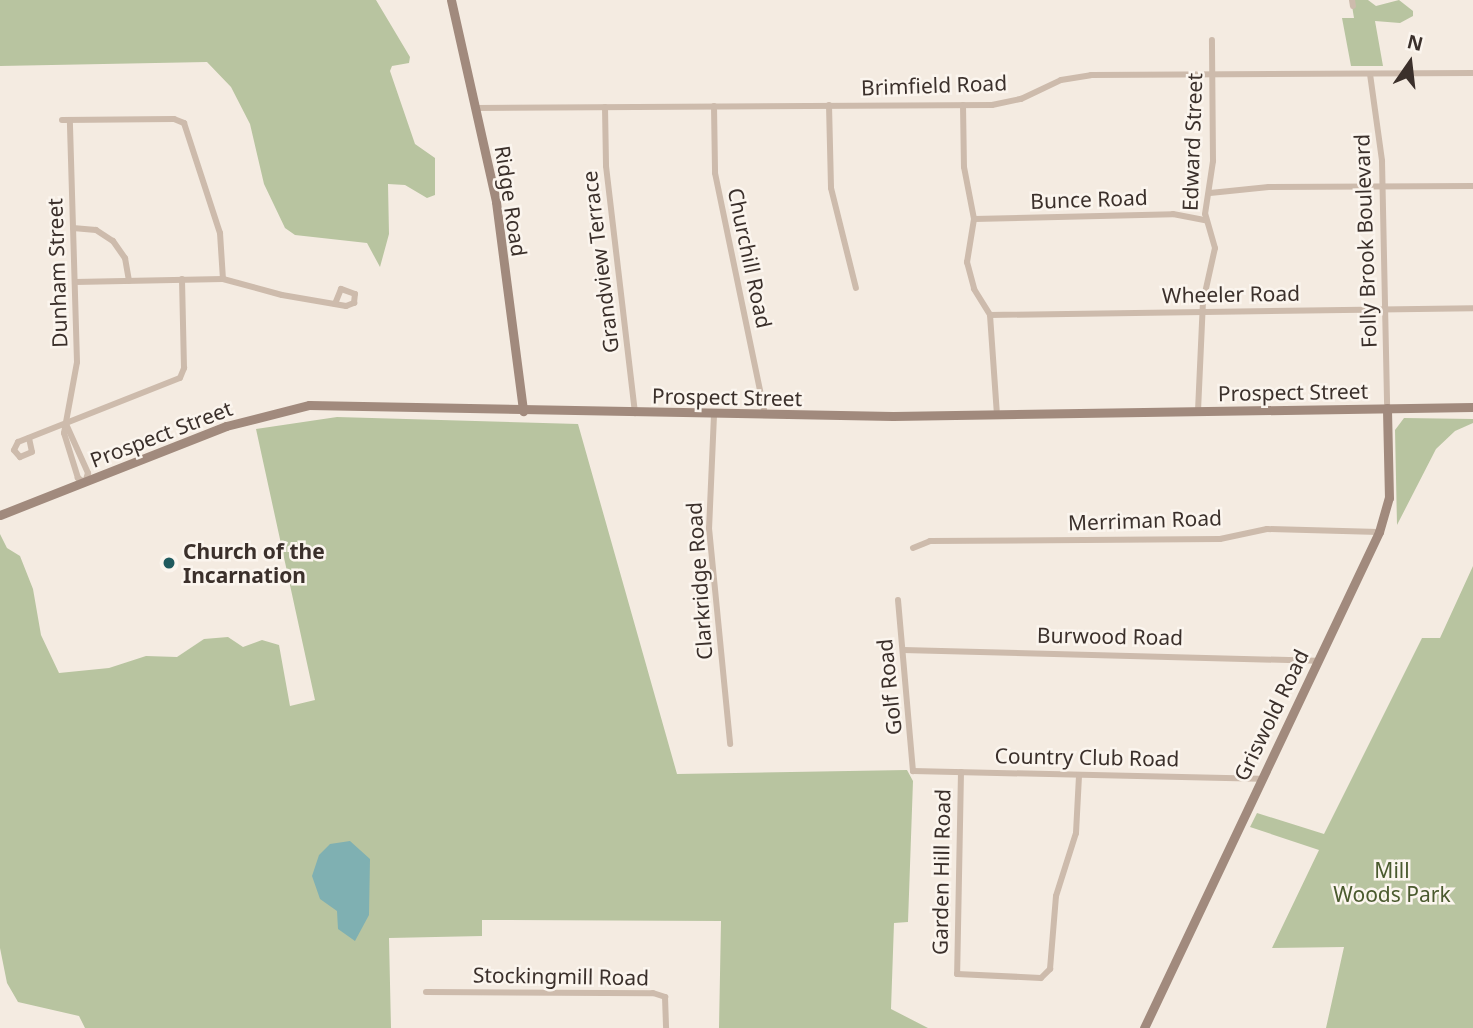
<!DOCTYPE html>
<html>
<head>
<meta charset="utf-8">
<style>
	body { margin:0 }
	#map { position:relative; width:1473px; height:1028px; overflow:hidden; background:#f4ebe1; font-family:"Noto Sans",sans-serif }
	div>[style] { position:absolute }
	[style*='--x'] { left:calc(var(--x)*1px); top:calc(var(--y)*1px); width:calc(var(--w)*1px); rotate:calc(var(--a)*1deg) }
	.green>* { inset:0; background:#b8c4a0 }
	.water>* { inset:0; background:#7fb0b2 }
	.street>* { height:6px; margin:-3px; padding:0 3px; transform-origin:3px; border-radius:3px; background:#cdbbac }
	.secondary>* { height:9px; margin:-4.5px; padding:0 4.5px; transform-origin:4.5px; border-radius:4.5px; background:#a18a7d }
	.dots>* { width:19px; height:19px; translate:-50% -50%; box-sizing:border-box; border:4px solid #fbf5ee; border-radius:50% }
	span { translate:-50% -50%; white-space:nowrap; text-align:center; line-height:1.15; -webkit-text-stroke:5px #fbf5ee; paint-order:stroke }
	.street-label { font-size:21px; color:#3b302b }
	.poi-label { font-size:21px; color:#3b302b; font-weight:700 }
	.left { translate:0 -50%; text-align:left }
	.park-label { font-size:21px; color:#4a5a2e }
	.north { position:absolute; left:1375px; top:28px; width:70px; height:70px; -webkit-text-stroke:5px #fbf5ee; paint-order:stroke; rotate:14deg; font-size:19px; font-weight:700; line-height:28px; text-align:center; color:#3b302b }
	.north::after { content:''; display:block; margin:auto; width:24px; height:32px; background:#3b302b; clip-path:polygon(50% 0,100% 100%,50% 72%,0 100%) }
</style>
</head>
<body>
<div id="map">
	<div class="green">
		<i style="clip-path:polygon(0 0,376px 0,410px 57px,409px 63px,392px 66px,390px 71px,415px 144px,435px 158px,435px 195px,427px 198px,405px 185px,388px 184px,389px 234px,380px 267px,367px 243px,295px 235px,285px 228px,264px 184px,250px 124px,231px 87px,207px 62px,0 66px)"></i>
		<i style="clip-path:polygon(1351px 0,1368px 0,1376px 6px,1399px 0,1413px 11px,1413px 16px,1400px 23px,1375px 21px,1383px 66px,1351px 66px,1342px 18px,1354px 18px)"></i>
		<i style="clip-path:polygon(337px 417px,578px 424px,677px 774px,907px 770px,913px 781px,908px 922px,894px 923px,891px 1009px,928px 1028px,719px 1028px,721px 921px,482px 920px,482px 936px,389px 938px,391px 1028px,85px 1028px,79px 1016px,18px 1002px,7px 983px,0 948px,0 534px,7px 548px,20px 556px,33px 589px,41px 635px,59px 673px,109px 668px,146px 656px,177px 657px,204px 639px,228px 637px,243px 647px,262px 640px,279px 645px,290px 706px,315px 700px,256px 429px)"></i>
		<i style="clip-path:polygon(1404px 418px,1473px 419px,1473px 423px,1455px 431px,1436px 449px,1397px 525px,1395px 430px)"></i>
		<i style="clip-path:polygon(1473px 566px,1473px 1028px,1326px 1028px,1344px 947px,1272px 948px,1319px 850px,1250px 827px,1257px 813px,1324px 834px,1422px 638px,1440px 638px)"></i>
	</div>
	<div class="water">
		<i style="clip-path:polygon(350px 841px,370px 859px,369px 915px,355px 941px,338px 929px,337px 911px,320px 899px,312px 876px,319px 855px,330px 844px)"></i>
	</div>
	<div class="street">
		<i style="--x:1352;--y:0;--w:6;--a:81"></i>
		<i style="--x:1370;--y:74;--w:88;--a:82.1"></i>
		<i style="--x:1382;--y:161;--w:247;--a:88.8"></i>
		<i style="--x:829;--y:105;--w:83;--a:88.6"></i>
		<i style="--x:831;--y:188;--w:103;--a:76"></i>
		<i style="--x:963;--y:105;--w:62;--a:89.1"></i>
		<i style="--x:964;--y:167;--w:53;--a:79.1"></i>
		<i style="--x:974;--y:219;--w:44;--a:99.2"></i>
		<i style="--x:967;--y:262;--w:28;--a:75"></i>
		<i style="--x:974;--y:289;--w:31;--a:58"></i>
		<i style="--x:990;--y:315;--w:100;--a:86"></i>
		<i style="--x:714;--y:106;--w:67;--a:89.1"></i>
		<i style="--x:715;--y:173;--w:247;--a:78.3"></i>
		<i style="--x:605;--y:107;--w:59;--a:89"></i>
		<i style="--x:606;--y:166;--w:249;--a:83.3"></i>
		<i style="--x:476;--y:108;--w:516;--a:-0.33"></i>
		<i style="--x:992;--y:105;--w:30;--a:-12"></i>
		<i style="--x:1021;--y:99;--w:44;--a:-25.4"></i>
		<i style="--x:1061;--y:80;--w:30;--a:-9"></i>
		<i style="--x:1091;--y:75;--w:382;--a:-0.3"></i>
		<i style="--x:62;--y:120;--w:112;--a:-0.5"></i>
		<i style="--x:174;--y:119;--w:11;--a:22"></i>
		<i style="--x:184;--y:123;--w:116;--a:71.9"></i>
		<i style="--x:220;--y:233;--w:46;--a:86.3"></i>
		<i style="--x:1210;--y:193;--w:59;--a:-5.8"></i>
		<i style="--x:1269;--y:187;--w:204;--a:-0.3"></i>
		<i style="--x:974;--y:219;--w:199;--a:-1.4"></i>
		<i style="--x:1173;--y:214;--w:33;--a:11"></i>
		<i style="--x:73;--y:228;--w:23;--a:5"></i>
		<i style="--x:96;--y:230;--w:20;--a:33"></i>
		<i style="--x:113;--y:241;--w:21;--a:55"></i>
		<i style="--x:125;--y:258;--w:23;--a:80"></i>
		<i style="--x:75;--y:282;--w:148;--a:-1.2"></i>
		<i style="--x:223;--y:279;--w:61;--a:15.2"></i>
		<i style="--x:282;--y:295;--w:65;--a:9.8"></i>
		<i style="--x:346;--y:306;--w:9;--a:-21"></i>
		<i style="--x:354;--y:303;--w:9;--a:-84"></i>
		<i style="--x:355;--y:294;--w:15;--a:-160"></i>
		<i style="--x:341;--y:289;--w:16;--a:112"></i>
		<i style="--x:990;--y:315;--w:483;--a:-0.8"></i>
		<i style="--x:1198;--y:411;--w:109;--a:-87.4"></i>
		<i style="--x:1203;--y:302;--w:55;--a:-77.5"></i>
		<i style="--x:1215;--y:248;--w:35;--a:-106"></i>
		<i style="--x:1205;--y:214;--w:54;--a:-81.4"></i>
		<i style="--x:1213;--y:161;--w:121;--a:-90.5"></i>
		<i style="--x:714;--y:415;--w:113;--a:92.5"></i>
		<i style="--x:709;--y:528;--w:217;--a:84.4"></i>
		<i style="--x:66;--y:424;--w:54;--a:65.8"></i>
		<i style="--x:88;--y:473;--w:10;--a:107"></i>
		<i style="--x:85;--y:483;--w:9;--a:-144"></i>
		<i style="--x:78;--y:478;--w:47;--a:-107.3"></i>
		<i style="--x:64;--y:433;--w:72;--a:-79.6"></i>
		<i style="--x:77;--y:362;--w:242;--a:-91.7"></i>
		<i style="--x:29;--y:438;--w:14;--a:78"></i>
		<i style="--x:32;--y:452;--w:13;--a:157"></i>
		<i style="--x:20;--y:457;--w:9;--a:-131"></i>
		<i style="--x:14;--y:450;--w:9;--a:-63"></i>
		<i style="--x:18;--y:442;--w:174;--a:-21.6"></i>
		<i style="--x:180;--y:378;--w:11;--a:-68"></i>
		<i style="--x:184;--y:368;--w:89;--a:-91.3"></i>
		<i style="--x:913;--y:548;--w:18;--a:-22"></i>
		<i style="--x:930;--y:541;--w:290;--a:-0.4"></i>
		<i style="--x:1220;--y:539;--w:48;--a:-12"></i>
		<i style="--x:1267;--y:529;--w:112;--a:1.5"></i>
		<i style="--x:898;--y:600;--w:172;--a:85"></i>
		<i style="--x:913;--y:771;--w:346;--a:1.3"></i>
		<i style="--x:903;--y:650;--w:414;--a:1.5"></i>
		<i style="--x:961;--y:772;--w:202;--a:91.1"></i>
		<i style="--x:957;--y:974;--w:84;--a:2.7"></i>
		<i style="--x:1041;--y:978;--w:13;--a:-45"></i>
		<i style="--x:1050;--y:969;--w:73;--a:-85.3"></i>
		<i style="--x:1056;--y:896;--w:66;--a:-72.4"></i>
		<i style="--x:1076;--y:833;--w:58;--a:-87"></i>
		<i style="--x:426;--y:992;--w:227;--a:0.3"></i>
		<i style="--x:653;--y:993;--w:13;--a:18"></i>
		<i style="--x:665;--y:997;--w:31;--a:88"></i>
	</div>
	<div class="secondary">
		<i style="--x:451;--y:0;--w:207;--a:77.4"></i>
		<i style="--x:496;--y:202;--w:211;--a:82.6"></i>
		<i style="--x:0;--y:515;--w:243;--a:-21.5"></i>
		<i style="--x:226;--y:426;--w:86;--a:-14.2"></i>
		<i style="--x:309;--y:405;--w:584;--a:1.08"></i>
		<i style="--x:893;--y:416;--w:580;--a:-0.89"></i>
		<i style="--x:1144;--y:1028;--w:549;--a:-64.65"></i>
		<i style="--x:1379;--y:532;--w:35;--a:-74"></i>
		<i style="--x:1389;--y:498;--w:90;--a:-91.3"></i>
	</div>
	<div class="dots">
		<i style="left:169px;top:563px;background:#1f5a5e"></i>
	</div>
	<div class="street-label">
		<span style="left:934px;top:85px;rotate:-2deg">Brimfield Road</span>
		<span style="left:1192px;top:142px;rotate:-88deg">Edward Street</span>
		<span style="left:1089px;top:199px;rotate:-2deg">Bunce Road</span>
		<span style="left:511px;top:201px;rotate:81deg">Ridge Road</span>
		<span style="left:1365px;top:241px;rotate:-92deg">Folly Brook Boulevard</span>
		<span style="left:750px;top:258px;rotate:78deg">Churchill Road</span>
		<span style="left:600px;top:262px;rotate:-97deg">Grandview Terrace</span>
		<span style="left:57px;top:273px;rotate:-92deg">Dunham Street</span>
		<span style="left:1231px;top:294px;rotate:-1deg">Wheeler Road</span>
		<span style="left:1293px;top:392px;rotate:-1deg">Prospect Street</span>
		<span style="left:727px;top:397px;rotate:1deg">Prospect Street</span>
		<span style="left:161px;top:434px;rotate:-21deg">Prospect Street</span>
		<span style="left:1145px;top:520px;rotate:-2deg">Merriman Road</span>
		<span style="left:699px;top:581px;rotate:-94deg">Clarkridge Road</span>
		<span style="left:1110px;top:636px;rotate:1deg">Burwood Road</span>
		<span style="left:889px;top:687px;rotate:-96deg">Golf Road</span>
		<span style="left:1271px;top:715px;rotate:-64deg">Griswold Road</span>
		<span style="left:1087px;top:757px;rotate:1deg">Country Club Road</span>
		<span style="left:941px;top:872px;rotate:-89deg">Garden Hill Road</span>
		<span style="left:561px;top:976px;rotate:1deg">Stockingmill Road</span>
	</div>
	<div class="poi-label">
		<span class="left" style="left:183px;top:563px">Church of the<br>Incarnation</span>
	</div>
	<div class="park-label">
		<span style="left:1392px;top:882px">Mill<br>Woods Park</span>
	</div>
	<div class="north">N</div>
</div>
</body>
</html>
